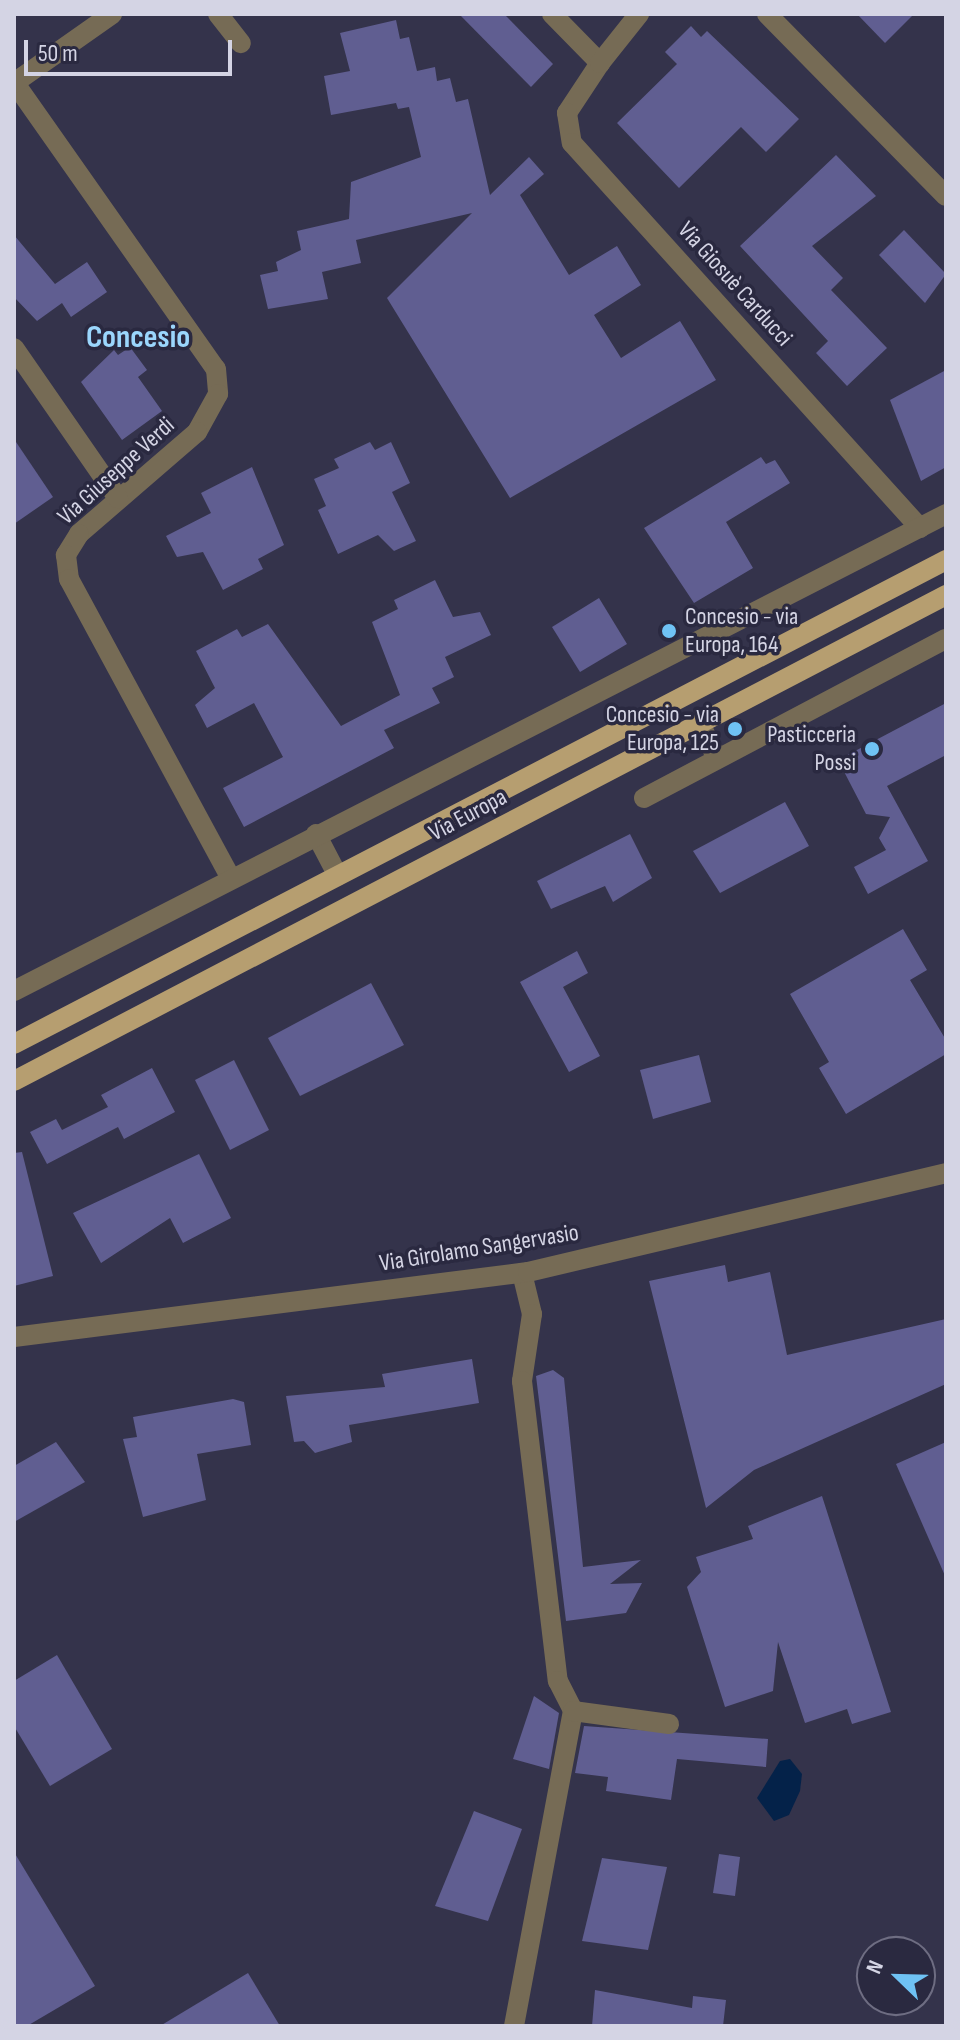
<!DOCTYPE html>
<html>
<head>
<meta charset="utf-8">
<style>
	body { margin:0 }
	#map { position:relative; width:960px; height:2040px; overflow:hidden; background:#34334b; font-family:"Sofia Sans Condensed",sans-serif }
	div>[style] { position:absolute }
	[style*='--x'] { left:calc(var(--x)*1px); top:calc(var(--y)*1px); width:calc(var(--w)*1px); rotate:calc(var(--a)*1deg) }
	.water>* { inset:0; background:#042249 }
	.building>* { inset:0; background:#605e91 }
	.minor>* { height:20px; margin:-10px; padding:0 10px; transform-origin:10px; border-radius:10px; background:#766b55 }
	.major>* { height:20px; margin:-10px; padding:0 10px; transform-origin:10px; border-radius:10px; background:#b69e70 }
	.dots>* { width:22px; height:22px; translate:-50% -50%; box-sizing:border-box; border:4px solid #2a2940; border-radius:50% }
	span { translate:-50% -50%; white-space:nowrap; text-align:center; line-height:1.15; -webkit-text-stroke:7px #2a2940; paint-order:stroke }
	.street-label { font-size:24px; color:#d4d4e4 }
	.poi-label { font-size:24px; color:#d4d4e4 }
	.left { translate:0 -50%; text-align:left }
	.right { translate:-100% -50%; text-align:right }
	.district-label { font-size:32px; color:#9bd6fc; font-weight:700 }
	.frame { position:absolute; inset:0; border:16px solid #d4d4e4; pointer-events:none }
	.north { position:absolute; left:856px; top:1936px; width:80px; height:80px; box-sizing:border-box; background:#2a2940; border:2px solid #6e6d82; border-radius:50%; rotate:293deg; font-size:22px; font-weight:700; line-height:32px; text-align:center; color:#d4d4e4 }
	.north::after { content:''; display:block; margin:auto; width:28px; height:36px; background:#6fc2f4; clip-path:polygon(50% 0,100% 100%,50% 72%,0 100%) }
	.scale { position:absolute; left:24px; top:40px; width:208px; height:36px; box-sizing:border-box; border:4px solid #d4d4e4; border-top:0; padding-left:10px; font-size:24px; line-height:28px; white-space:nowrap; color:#d4d4e4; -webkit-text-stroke:6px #2a2940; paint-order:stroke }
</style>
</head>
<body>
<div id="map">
	<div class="water">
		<i style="clip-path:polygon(790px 1759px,802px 1774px,800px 1791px,789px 1815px,774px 1821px,757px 1798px,780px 1761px)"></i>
	</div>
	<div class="building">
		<i style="clip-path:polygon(459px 14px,504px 14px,553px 64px,531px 87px)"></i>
		<i style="clip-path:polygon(857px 14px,914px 14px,885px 43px)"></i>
		<i style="clip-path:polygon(396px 20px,400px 39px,409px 37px,417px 71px,435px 67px,437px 81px,450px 78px,456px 102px,468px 99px,490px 195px,529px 157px,544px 174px,520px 195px,569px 275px,617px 246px,641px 285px,594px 315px,621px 358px,680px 321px,716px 380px,510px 498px,387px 298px,472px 213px,356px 240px,361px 263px,322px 272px,328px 299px,268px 309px,260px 275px,278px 271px,276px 262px,301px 250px,297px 231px,349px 219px,351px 182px,421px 157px,409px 107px,398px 109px,396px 103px,331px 115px,324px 76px,350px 71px,340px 33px)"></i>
		<i style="clip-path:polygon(691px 26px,701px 37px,707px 31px,799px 119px,766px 152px,741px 127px,679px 188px,617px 123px,677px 64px,665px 52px)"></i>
		<i style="clip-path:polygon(836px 155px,876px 196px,812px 246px,843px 278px,831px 290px,887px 348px,847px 386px,816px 353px,828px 341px,740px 246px)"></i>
		<i style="clip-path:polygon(904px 230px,946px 274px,925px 303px,879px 255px)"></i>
		<i style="clip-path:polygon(14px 235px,55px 284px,87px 262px,107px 292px,71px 317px,62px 303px,37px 321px,14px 297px)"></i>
		<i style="clip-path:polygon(130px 347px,147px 370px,138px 377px,162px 411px,122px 440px,81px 382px,114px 350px,118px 355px)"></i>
		<i style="clip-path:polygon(946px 370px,946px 467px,921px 481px,890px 400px)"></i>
		<i style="clip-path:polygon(14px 439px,53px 497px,14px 524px)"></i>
		<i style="clip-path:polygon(370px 442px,375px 450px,391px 442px,410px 483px,392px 492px,416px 541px,394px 551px,378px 535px,338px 554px,318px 510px,326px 506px,314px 479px,339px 468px,334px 459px)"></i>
		<i style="clip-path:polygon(761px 457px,766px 464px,775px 460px,790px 483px,726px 522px,753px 568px,694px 603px,644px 528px)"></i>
		<i style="clip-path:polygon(252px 467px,284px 545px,258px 559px,263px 569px,223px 590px,203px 552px,177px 557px,166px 536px,211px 513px,201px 493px)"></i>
		<i style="clip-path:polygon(435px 580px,453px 617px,480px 612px,491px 635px,445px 657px,454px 677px,432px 688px,440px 703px,384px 730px,394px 748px,244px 827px,223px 788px,283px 757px,254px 703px,207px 728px,195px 705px,215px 688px,196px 651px,237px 629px,242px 637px,268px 624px,341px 726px,400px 695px,372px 622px,398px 609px,394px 600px)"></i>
		<i style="clip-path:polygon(599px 598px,627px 644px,580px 672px,552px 627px)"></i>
		<i style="clip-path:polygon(946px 703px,946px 755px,887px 786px,928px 861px,868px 894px,854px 867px,886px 850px,879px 838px,890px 817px,866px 814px,838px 760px)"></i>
		<i style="clip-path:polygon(785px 802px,809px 846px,720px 893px,693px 851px)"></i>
		<i style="clip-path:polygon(630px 834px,652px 878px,613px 902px,605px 886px,551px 909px,537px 881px)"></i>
		<i style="clip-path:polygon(903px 929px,927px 970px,910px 980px,946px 1040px,946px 1054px,846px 1114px,819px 1068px,829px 1062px,790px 994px)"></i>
		<i style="clip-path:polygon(577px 951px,588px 973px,563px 987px,600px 1056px,569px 1072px,520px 982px)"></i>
		<i style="clip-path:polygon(371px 983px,404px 1045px,300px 1096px,268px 1038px)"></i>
		<i style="clip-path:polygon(699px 1055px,711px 1102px,653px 1119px,640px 1070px)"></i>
		<i style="clip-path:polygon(234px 1060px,269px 1130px,230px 1150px,195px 1080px)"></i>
		<i style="clip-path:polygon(152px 1068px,175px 1112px,124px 1139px,118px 1127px,47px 1164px,30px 1132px,56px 1119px,62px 1130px,108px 1107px,101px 1095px)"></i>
		<i style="clip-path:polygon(22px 1152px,53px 1276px,14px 1286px,14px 1153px)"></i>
		<i style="clip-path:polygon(199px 1154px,231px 1218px,183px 1243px,170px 1218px,101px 1263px,73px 1213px)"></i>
		<i style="clip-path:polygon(725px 1265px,728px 1282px,770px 1272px,787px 1355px,946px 1319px,946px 1384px,754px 1470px,706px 1508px,649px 1281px)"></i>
		<i style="clip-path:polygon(472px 1359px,479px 1403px,349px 1425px,352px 1442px,315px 1453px,304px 1441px,294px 1442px,286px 1396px,385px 1387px,382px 1374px)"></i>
		<i style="clip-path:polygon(553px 1370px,564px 1378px,583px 1567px,641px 1560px,610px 1584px,642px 1583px,626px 1613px,566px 1621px,536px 1376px)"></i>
		<i style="clip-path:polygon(233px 1399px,244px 1402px,251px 1445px,197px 1454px,206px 1500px,143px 1517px,123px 1439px,137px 1437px,133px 1417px)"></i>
		<i style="clip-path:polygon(56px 1442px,85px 1482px,14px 1522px,14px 1466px)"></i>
		<i style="clip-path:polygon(946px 1442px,946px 1578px,896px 1464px)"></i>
		<i style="clip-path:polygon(822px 1496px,891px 1712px,852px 1724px,847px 1709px,805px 1723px,778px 1642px,773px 1691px,725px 1707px,687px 1587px,701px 1572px,696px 1557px,753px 1539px,748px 1526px)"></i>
		<i style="clip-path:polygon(57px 1655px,112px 1749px,50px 1786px,14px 1726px,14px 1681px)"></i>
		<i style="clip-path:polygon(534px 1696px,559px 1713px,549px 1769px,513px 1759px)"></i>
		<i style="clip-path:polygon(584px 1726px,768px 1739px,766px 1767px,677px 1759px,671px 1800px,606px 1791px,608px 1777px,575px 1773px)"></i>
		<i style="clip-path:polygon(474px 1811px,522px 1829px,488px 1921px,435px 1906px)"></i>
		<i style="clip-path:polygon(14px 1852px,95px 1986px,27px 2026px,14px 2026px)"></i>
		<i style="clip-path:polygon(719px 1854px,740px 1857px,735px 1896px,713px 1893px)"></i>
		<i style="clip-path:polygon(602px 1858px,667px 1867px,648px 1950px,582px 1941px)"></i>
		<i style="clip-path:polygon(248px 1973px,280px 2026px,160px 2026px)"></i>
		<i style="clip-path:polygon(595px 1990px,692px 2008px,693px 1996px,726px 2000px,723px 2026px,592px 2026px)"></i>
	</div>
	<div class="minor">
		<i style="--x:218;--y:14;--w:37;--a:52"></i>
		<i style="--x:552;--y:14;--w:69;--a:45.6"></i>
		<i style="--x:600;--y:63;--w:60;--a:123.4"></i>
		<i style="--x:567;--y:113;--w:30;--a:81"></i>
		<i style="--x:572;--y:143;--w:519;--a:47.89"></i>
		<i style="--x:767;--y:14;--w:255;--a:45.5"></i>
		<i style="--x:600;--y:63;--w:63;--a:-51.5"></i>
		<i style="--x:14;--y:82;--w:351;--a:54.9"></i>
		<i style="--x:216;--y:369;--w:25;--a:85"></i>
		<i style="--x:218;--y:394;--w:43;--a:118.9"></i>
		<i style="--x:197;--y:432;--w:156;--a:139.2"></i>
		<i style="--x:79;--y:534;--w:25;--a:122"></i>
		<i style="--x:66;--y:555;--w:24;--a:83"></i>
		<i style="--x:69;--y:579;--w:340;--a:61.6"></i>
		<i style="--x:14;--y:83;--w:120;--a:-35.1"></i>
		<i style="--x:14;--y:348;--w:183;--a:55.3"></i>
		<i style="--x:699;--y:721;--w:42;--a:64.7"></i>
		<i style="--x:644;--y:798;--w:341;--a:-27.8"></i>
		<i style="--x:316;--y:834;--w:47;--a:62.4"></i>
		<i style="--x:14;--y:991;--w:1047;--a:-27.1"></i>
		<i style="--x:522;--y:1273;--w:42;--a:76.3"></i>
		<i style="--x:532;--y:1314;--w:68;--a:98.5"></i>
		<i style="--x:522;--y:1381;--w:302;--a:83.2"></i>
		<i style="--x:558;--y:1681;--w:34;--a:63"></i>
		<i style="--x:14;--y:1337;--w:518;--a:-7.21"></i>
		<i style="--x:528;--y:1272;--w:430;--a:-13.3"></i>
		<i style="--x:514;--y:2026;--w:320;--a:-79.4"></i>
		<i style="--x:573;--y:1711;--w:97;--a:7.7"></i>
	</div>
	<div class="major">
		<i style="--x:14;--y:1044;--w:1050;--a:-27.44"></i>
		<i style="--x:14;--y:1081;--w:1051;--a:-27.54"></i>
	</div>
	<div class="dots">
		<i style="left:669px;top:631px;background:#6fc2f4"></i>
		<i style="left:735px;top:729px;background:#6fc2f4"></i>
		<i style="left:872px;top:749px;background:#6fc2f4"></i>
	</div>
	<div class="street-label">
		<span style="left:735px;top:284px;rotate:48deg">Via Giosuè Carducci</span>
		<span style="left:116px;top:471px;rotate:-42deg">Via Giuseppe Verdi</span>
		<span style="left:468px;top:815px;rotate:-28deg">Via Europa</span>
		<span style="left:479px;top:1248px;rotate:-9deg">Via Girolamo Sangervasio</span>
	</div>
	<div class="poi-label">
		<span class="left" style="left:685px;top:631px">Concesio - via<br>Europa, 164</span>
		<span class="right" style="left:719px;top:729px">Concesio - via<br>Europa, 125</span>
		<span class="right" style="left:856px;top:749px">Pasticceria<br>Possi</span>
	</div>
	<div class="district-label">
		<span style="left:138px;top:338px">Concesio</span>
	</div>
	<div class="frame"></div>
	<div class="north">N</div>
	<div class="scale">50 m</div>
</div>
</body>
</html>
